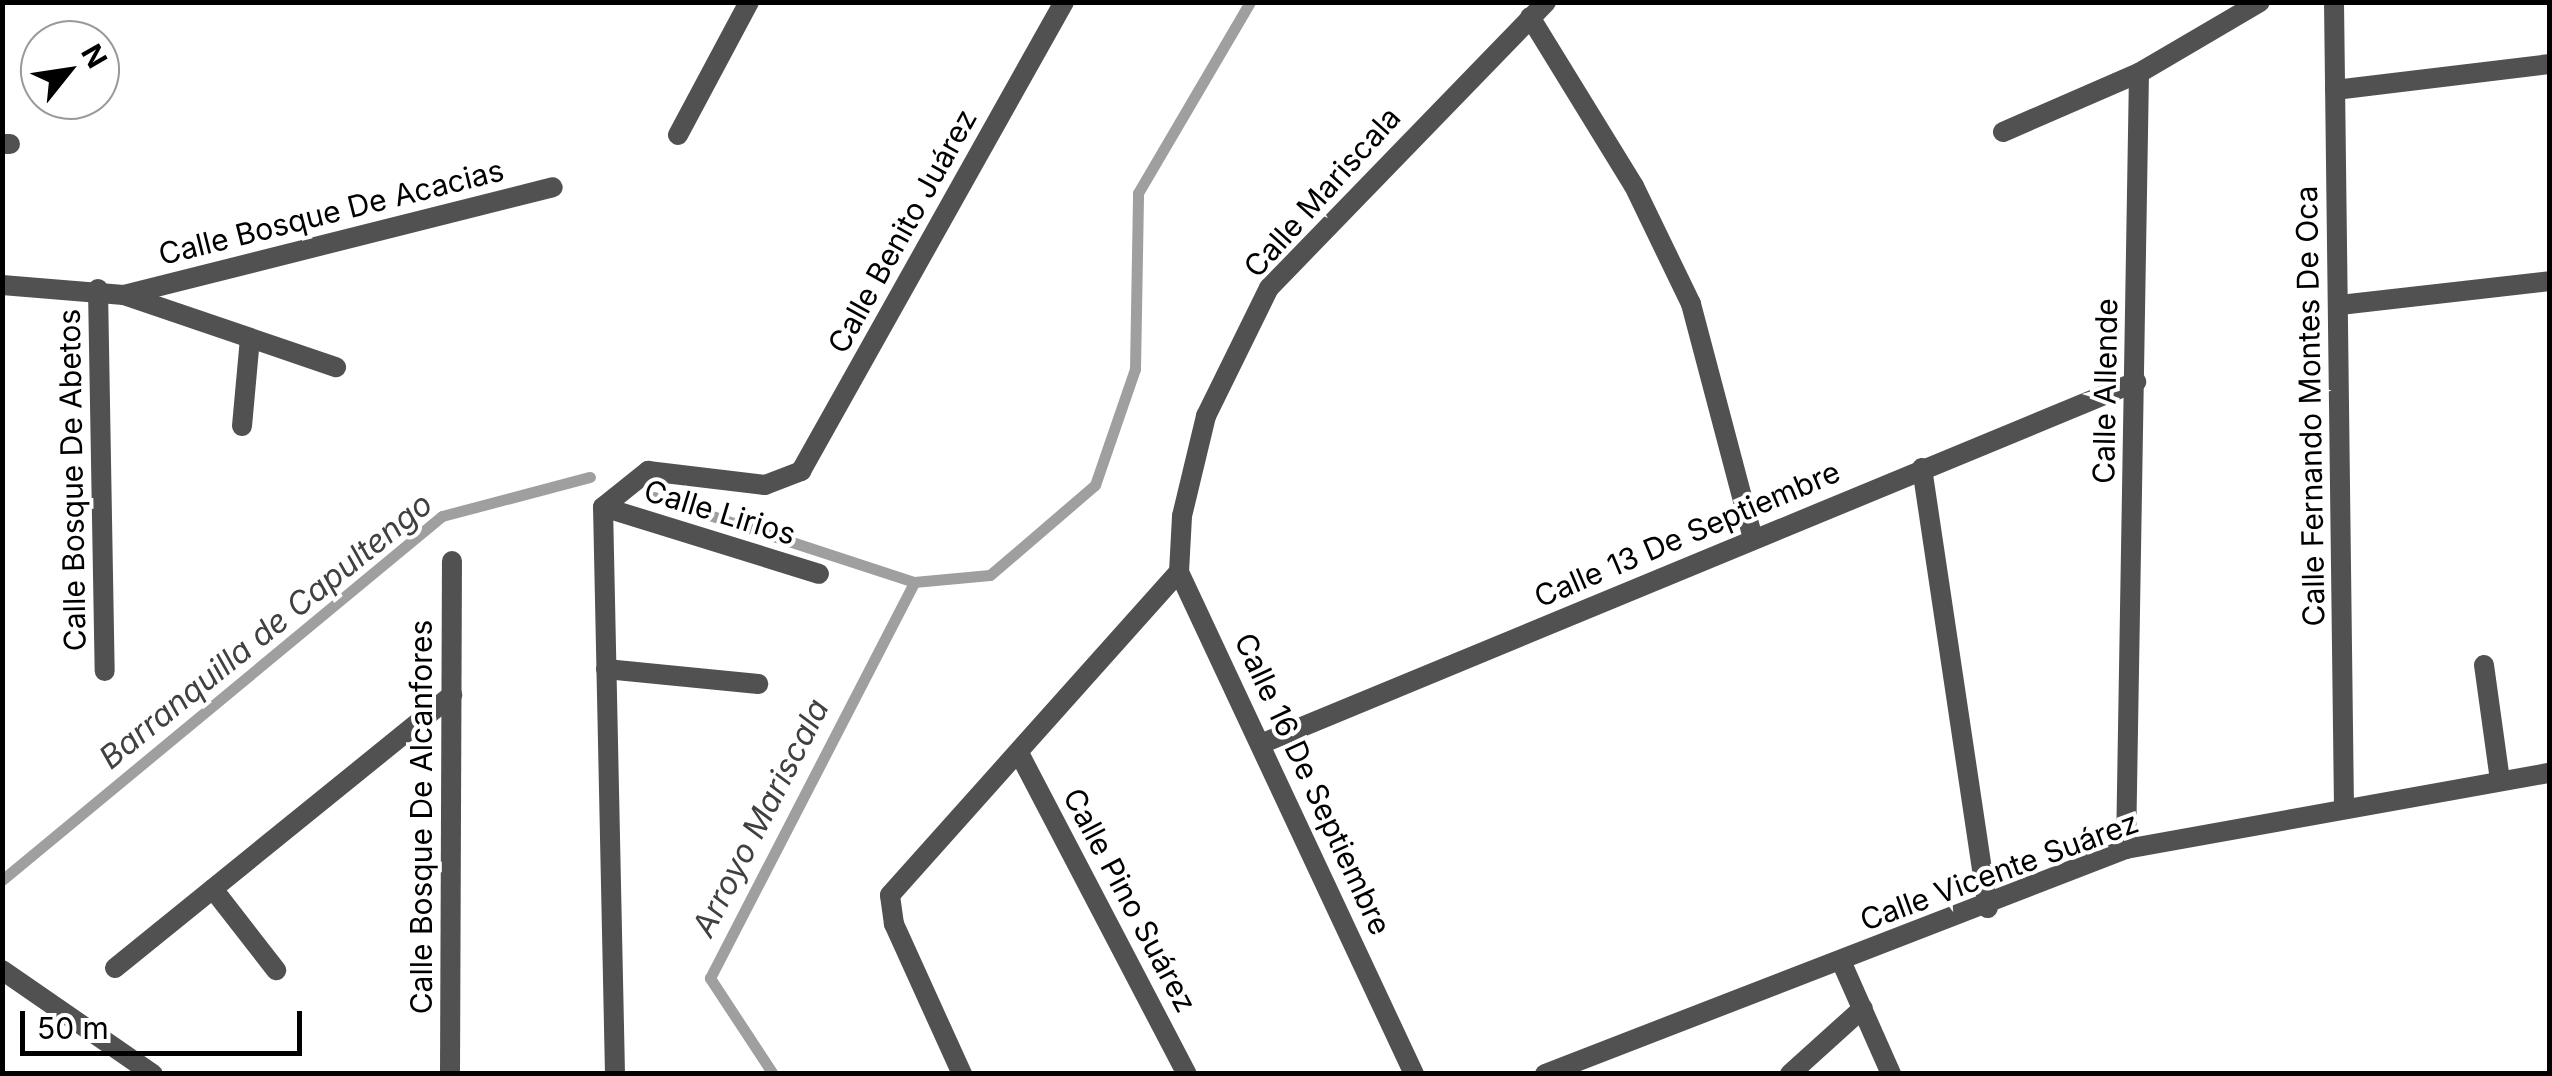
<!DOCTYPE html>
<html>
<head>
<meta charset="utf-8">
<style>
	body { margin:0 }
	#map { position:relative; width:2552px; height:1076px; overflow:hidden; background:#fff; font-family:Inter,sans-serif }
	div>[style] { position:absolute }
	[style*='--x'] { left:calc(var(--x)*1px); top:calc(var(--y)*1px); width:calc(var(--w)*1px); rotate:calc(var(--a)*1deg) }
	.stream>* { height:11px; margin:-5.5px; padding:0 5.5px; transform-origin:5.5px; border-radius:5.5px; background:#9f9f9f }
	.lane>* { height:20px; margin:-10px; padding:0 10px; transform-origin:10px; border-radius:10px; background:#515151 }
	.street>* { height:20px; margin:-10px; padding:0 10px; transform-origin:10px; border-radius:10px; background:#515151 }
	span { translate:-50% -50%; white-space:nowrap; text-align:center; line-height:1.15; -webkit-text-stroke:8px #fff; paint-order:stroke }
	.street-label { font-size:30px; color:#000 }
	.water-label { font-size:32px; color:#404040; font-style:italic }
	.frame { position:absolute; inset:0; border:5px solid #000; pointer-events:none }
	.north { position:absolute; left:20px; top:20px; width:100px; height:100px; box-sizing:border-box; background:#fff; border:2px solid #999; border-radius:50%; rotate:60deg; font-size:28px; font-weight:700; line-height:40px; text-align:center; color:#000 }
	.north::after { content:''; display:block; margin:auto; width:35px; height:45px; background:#000; clip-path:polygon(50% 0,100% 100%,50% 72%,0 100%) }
	.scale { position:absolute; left:20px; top:1011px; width:282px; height:45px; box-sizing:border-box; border:5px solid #000; border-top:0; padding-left:12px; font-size:30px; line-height:35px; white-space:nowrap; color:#000; -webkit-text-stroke:8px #fff; paint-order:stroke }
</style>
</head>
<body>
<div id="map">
	<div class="stream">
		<i style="--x:654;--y:497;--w:274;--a:18.1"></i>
		<i style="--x:914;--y:582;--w:76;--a:-5.3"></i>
		<i style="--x:990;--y:575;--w:138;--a:-40.6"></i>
		<i style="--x:1095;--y:485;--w:123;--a:-71"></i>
		<i style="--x:1135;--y:369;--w:176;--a:-89"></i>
		<i style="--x:1138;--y:193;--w:221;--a:-59.6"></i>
		<i style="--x:2;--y:880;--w:571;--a:-39.6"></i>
		<i style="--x:442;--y:516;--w:153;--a:-14.8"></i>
		<i style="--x:773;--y:1074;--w:115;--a:-123.3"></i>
		<i style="--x:710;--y:978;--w:445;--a:-62.7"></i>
	</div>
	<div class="lane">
		<i style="--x:2;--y:144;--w:8;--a:0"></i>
	</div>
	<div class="street">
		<i style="--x:2334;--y:2;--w:807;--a:89.29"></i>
		<i style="--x:1530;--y:17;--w:198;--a:58.4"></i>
		<i style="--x:1634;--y:186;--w:131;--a:64.2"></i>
		<i style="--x:1691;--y:304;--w:243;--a:75.2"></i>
		<i style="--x:2335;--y:90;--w:217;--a:-6.9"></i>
		<i style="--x:2003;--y:132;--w:148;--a:-23.5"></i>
		<i style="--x:2139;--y:73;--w:140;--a:-30.4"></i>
		<i style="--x:678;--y:135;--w:151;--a:-61.9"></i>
		<i style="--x:2;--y:285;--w:122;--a:4.7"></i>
		<i style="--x:124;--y:295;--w:224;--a:18.8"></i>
		<i style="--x:98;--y:289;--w:382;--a:89"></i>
		<i style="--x:124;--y:295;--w:442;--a:-14.1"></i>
		<i style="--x:2340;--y:305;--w:211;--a:-6.5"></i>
		<i style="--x:242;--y:426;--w:88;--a:-84.8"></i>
		<i style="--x:1922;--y:468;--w:445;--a:81.5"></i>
		<i style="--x:603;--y:507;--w:226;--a:17.2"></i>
		<i style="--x:2484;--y:665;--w:117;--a:82.1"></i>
		<i style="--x:606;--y:669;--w:153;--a:5.6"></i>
		<i style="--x:1263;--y:743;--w:945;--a:-22.47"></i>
		<i style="--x:1020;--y:755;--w:360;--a:62.4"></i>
		<i style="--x:2126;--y:849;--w:776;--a:-89.04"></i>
		<i style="--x:213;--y:889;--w:103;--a:52.1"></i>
		<i style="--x:1841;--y:961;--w:124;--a:66.1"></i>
		<i style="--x:115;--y:968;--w:434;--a:-39"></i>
		<i style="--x:2;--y:970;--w:183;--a:34.6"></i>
		<i style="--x:450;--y:1074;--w:513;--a:-89.78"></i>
		<i style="--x:615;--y:1074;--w:567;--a:-91.21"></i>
		<i style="--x:603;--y:507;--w:58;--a:-38.7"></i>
		<i style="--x:648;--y:471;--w:118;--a:6.8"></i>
		<i style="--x:765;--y:485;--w:39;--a:-21"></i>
		<i style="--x:801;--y:471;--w:538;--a:-60.72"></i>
		<i style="--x:962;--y:1074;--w:165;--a:-114.4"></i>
		<i style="--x:894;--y:924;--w:29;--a:-98"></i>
		<i style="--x:890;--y:895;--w:433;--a:-48.2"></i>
		<i style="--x:1414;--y:1074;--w:554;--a:-115.09"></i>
		<i style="--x:1179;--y:572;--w:56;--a:-86.9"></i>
		<i style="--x:1182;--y:516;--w:103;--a:-76.5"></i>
		<i style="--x:1206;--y:416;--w:143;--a:-63.8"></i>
		<i style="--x:1269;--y:288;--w:398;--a:-45.9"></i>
		<i style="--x:1545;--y:1074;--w:623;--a:-21.17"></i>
		<i style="--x:2126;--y:849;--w:431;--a:-10.2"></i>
		<i style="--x:1790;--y:1074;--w:98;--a:-42.1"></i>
	</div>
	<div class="street-label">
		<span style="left:1322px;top:192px;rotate:-48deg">Calle Mariscala</span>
		<span style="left:331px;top:212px;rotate:-14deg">Calle Bosque De Acacias</span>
		<span style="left:902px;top:231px;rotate:-61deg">Calle Benito Juárez</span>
		<span style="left:2105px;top:391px;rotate:-89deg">Calle Allende</span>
		<span style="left:2310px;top:406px;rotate:-91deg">Calle Fernando Montes De Oca</span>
		<span style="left:72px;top:480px;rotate:-91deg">Calle Bosque De Abetos</span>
		<span style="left:720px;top:512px;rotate:17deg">Calle Lirios</span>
		<span style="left:1687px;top:534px;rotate:-23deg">Calle 13 De Septiembre</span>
		<span style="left:1313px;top:784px;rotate:65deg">Calle 16 De Septiembre</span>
		<span style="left:421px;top:817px;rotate:-90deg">Calle Bosque De Alcanfores</span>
		<span style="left:1999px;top:871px;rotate:-20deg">Calle Vicente Suárez</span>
		<span style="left:1130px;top:900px;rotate:62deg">Calle Pino Suárez</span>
	</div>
	<div class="water-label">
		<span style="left:266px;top:631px;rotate:-39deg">Barranquilla de Capultengo</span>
		<span style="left:761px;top:818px;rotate:-63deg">Arroyo Mariscala</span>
	</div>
	<div class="frame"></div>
	<div class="north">N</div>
	<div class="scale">50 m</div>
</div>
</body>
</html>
